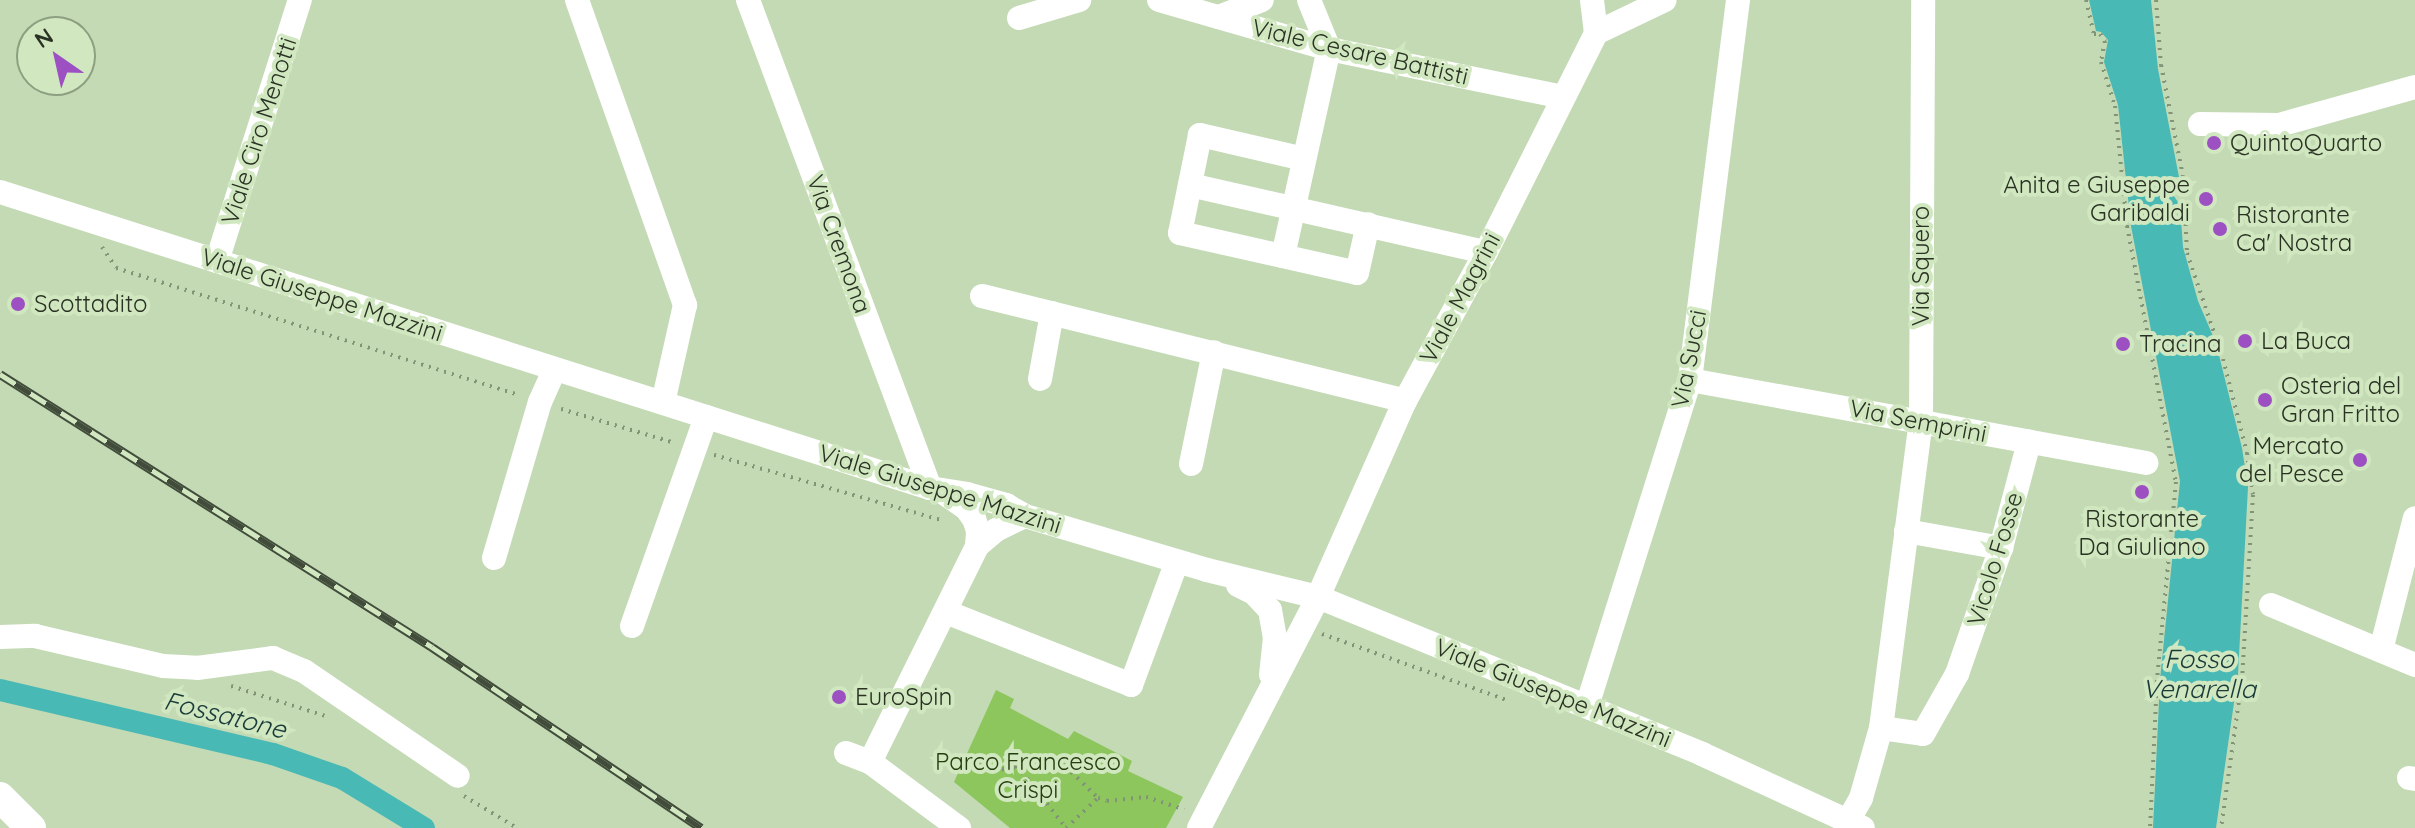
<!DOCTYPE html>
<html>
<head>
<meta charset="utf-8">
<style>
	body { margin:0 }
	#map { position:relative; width:2415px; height:828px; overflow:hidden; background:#c3dab4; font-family:Quicksand,sans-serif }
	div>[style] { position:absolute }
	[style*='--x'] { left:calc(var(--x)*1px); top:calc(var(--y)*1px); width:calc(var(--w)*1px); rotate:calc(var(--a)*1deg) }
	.green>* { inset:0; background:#8cc65c }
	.water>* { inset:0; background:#49b9b6 }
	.canal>* { height:22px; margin:-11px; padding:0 11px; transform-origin:11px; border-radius:11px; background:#49b9b6 }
	.path>* { height:4px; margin-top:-2px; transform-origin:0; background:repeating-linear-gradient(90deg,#829377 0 2px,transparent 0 8px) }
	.minor>* { height:24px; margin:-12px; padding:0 12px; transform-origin:12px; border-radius:12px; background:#fff }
	.major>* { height:30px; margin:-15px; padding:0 15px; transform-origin:15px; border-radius:15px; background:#fff }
	.rail>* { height:9px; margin-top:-4.5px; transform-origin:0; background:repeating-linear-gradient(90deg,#d0e7c0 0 18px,#414c3a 0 36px); box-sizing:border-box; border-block:2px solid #414c3a }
	.dots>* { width:22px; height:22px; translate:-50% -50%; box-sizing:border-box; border:4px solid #d0e7c0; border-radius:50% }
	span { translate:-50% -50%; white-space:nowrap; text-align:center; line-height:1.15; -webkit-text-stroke:8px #d0e7c0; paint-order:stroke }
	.street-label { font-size:24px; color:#293223 }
	.poi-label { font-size:24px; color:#293223 }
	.left { translate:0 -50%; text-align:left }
	.right { translate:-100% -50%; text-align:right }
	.park-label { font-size:24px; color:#253e0e }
	.water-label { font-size:26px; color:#183a39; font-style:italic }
	.north { position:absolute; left:16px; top:16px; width:80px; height:80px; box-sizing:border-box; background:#d0e7c0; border:2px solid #8d9f81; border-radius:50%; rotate:326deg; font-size:22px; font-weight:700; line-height:32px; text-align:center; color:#293223 }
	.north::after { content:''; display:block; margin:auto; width:28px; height:36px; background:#9c50c2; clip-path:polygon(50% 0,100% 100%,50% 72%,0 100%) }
</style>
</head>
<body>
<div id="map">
	<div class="green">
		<i style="clip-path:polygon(996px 690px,1014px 699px,1010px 708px,1068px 739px,1074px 731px,1132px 761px,1128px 771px,1183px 797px,1166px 828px,1010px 828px,954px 782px)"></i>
	</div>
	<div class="water">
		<i style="clip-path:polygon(2089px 0,2151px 0,2158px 69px,2179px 177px,2168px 177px,2167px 186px,2180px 205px,2183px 247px,2198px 301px,2216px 343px,2242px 448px,2248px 487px,2238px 675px,2216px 828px,2153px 828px,2160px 680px,2180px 481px,2131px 226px,2118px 105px,2104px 62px,2108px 40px,2101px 32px,2096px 31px)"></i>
	</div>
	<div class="canal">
		<i style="--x:0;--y:690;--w:280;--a:13.2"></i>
		<i style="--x:273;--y:754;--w:73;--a:19.2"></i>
		<i style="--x:342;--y:778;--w:96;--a:31.4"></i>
	</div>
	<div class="path">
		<i style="--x:2086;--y:0;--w:35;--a:77"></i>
		<i style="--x:2094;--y:34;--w:6;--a:0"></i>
		<i style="--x:2100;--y:34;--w:9;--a:54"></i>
		<i style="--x:2105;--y:41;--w:21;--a:101"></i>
		<i style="--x:2101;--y:62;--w:46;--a:72.3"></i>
		<i style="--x:2115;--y:106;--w:121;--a:84.3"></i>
		<i style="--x:2127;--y:226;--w:261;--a:79.2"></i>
		<i style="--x:2176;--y:482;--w:199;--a:95.5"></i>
		<i style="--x:2157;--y:680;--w:148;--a:92.7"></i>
		<i style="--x:2156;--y:0;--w:65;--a:85.6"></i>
		<i style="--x:2161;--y:65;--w:113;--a:78.8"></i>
		<i style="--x:2183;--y:176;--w:77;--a:87"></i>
		<i style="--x:2187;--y:253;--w:112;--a:71.2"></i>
		<i style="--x:2223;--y:359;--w:97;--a:75.7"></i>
		<i style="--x:2247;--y:453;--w:42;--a:81.9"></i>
		<i style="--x:2253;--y:495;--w:184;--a:93.4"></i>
		<i style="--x:2242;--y:679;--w:150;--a:98"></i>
		<i style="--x:102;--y:247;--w:25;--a:56"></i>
		<i style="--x:116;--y:268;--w:423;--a:17.5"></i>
		<i style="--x:561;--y:409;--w:119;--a:16.6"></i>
		<i style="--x:714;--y:455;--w:239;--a:16"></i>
		<i style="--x:2250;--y:477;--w:21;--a:-3"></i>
		<i style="--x:1322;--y:634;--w:195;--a:19.7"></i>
		<i style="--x:231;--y:686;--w:103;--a:17.6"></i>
		<i style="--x:966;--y:757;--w:31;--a:27"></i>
		<i style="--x:994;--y:771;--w:20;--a:-11"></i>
		<i style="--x:1014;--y:767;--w:9;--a:32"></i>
		<i style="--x:1022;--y:772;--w:71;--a:51.8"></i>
		<i style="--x:1066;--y:828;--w:44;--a:-43.2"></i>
		<i style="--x:1098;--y:798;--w:9;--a:18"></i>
		<i style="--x:1107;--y:801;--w:39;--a:-6"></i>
		<i style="--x:1146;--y:797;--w:40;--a:18"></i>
		<i style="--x:1014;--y:767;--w:17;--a:-28"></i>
		<i style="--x:1029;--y:759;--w:31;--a:4"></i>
		<i style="--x:1060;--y:761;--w:53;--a:44.2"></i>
		<i style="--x:464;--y:796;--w:62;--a:31.1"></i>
	</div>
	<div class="minor">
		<i style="--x:577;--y:0;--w:324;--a:70.5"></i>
		<i style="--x:685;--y:305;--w:100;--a:102.7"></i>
		<i style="--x:748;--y:0;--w:521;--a:69.55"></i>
		<i style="--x:1159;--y:0;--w:177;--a:16.1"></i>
		<i style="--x:1329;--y:49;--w:239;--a:11.6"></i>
		<i style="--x:1219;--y:17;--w:46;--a:-21.6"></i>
		<i style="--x:1019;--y:18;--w:63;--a:-16.7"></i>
		<i style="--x:1596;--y:33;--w:76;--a:-25.6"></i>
		<i style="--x:2200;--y:124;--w:79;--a:0.7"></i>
		<i style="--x:2279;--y:125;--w:141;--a:-15.6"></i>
		<i style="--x:1304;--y:159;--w:107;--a:-167"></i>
		<i style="--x:1200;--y:135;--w:100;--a:101.5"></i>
		<i style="--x:1180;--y:233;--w:181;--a:12.7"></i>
		<i style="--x:1357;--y:273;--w:50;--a:-77.3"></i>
		<i style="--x:1190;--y:185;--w:303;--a:12.8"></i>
		<i style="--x:0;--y:192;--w:976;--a:17.66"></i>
		<i style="--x:930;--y:488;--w:37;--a:9"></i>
		<i style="--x:967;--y:494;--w:41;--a:15.8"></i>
		<i style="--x:1006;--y:505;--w:22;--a:30"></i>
		<i style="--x:1025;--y:516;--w:190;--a:16.5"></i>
		<i style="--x:1207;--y:570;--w:114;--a:13.7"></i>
		<i style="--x:1318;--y:597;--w:415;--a:22.2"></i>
		<i style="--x:1702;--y:754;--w:177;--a:24.7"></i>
		<i style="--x:1283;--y:256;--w:212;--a:-77.5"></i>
		<i style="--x:1329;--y:49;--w:53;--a:-112.2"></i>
		<i style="--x:217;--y:261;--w:274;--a:-72.4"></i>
		<i style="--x:982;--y:296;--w:436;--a:13.9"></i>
		<i style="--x:1040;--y:379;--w:67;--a:-79.7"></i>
		<i style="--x:1690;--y:380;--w:464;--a:10.3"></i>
		<i style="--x:1191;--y:464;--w:114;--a:-78.4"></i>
		<i style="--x:1906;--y:531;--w:97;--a:10.1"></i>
		<i style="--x:977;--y:546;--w:25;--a:-40"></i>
		<i style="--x:996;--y:530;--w:32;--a:-26"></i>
		<i style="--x:494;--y:558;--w:163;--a:-73.6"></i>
		<i style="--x:540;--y:402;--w:35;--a:-66"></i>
		<i style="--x:1238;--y:585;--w:18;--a:27"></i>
		<i style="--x:1254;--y:593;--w:23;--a:47"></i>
		<i style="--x:1270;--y:610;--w:27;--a:80"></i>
		<i style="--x:1275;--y:637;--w:38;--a:96"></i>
		<i style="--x:2271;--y:605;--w:156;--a:22.6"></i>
		<i style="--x:946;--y:612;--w:199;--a:21.5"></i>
		<i style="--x:1131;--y:685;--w:132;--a:-69.6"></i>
		<i style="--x:632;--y:626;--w:222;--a:-70.5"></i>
		<i style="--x:0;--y:637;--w:35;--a:-2"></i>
		<i style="--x:35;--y:636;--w:131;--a:13.2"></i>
		<i style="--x:163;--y:666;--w:34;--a:3"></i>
		<i style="--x:197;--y:668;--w:77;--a:-7.5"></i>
		<i style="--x:273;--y:658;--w:34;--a:23"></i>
		<i style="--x:304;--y:671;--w:186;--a:34.3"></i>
		<i style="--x:2381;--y:650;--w:136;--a:-75.6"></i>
		<i style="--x:1587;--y:706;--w:342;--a:-72.5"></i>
		<i style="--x:1690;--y:380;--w:383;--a:-82.8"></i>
		<i style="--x:1881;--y:728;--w:42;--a:8.1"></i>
		<i style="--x:1923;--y:734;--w:69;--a:-60.5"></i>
		<i style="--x:1957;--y:674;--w:133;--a:-70.8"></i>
		<i style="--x:2001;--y:548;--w:110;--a:-75.2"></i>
		<i style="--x:846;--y:753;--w:26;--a:21"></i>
		<i style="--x:870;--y:762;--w:111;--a:36.6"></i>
		<i style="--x:870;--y:762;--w:241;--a:-63.6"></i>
		<i style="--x:977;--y:546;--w:15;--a:-86"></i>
		<i style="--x:978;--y:531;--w:13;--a:-108"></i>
		<i style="--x:974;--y:519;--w:14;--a:-126"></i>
		<i style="--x:966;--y:508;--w:27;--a:-146"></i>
		<i style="--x:2409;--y:778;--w:6;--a:9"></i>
		<i style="--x:1849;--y:819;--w:24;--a:-60"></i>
		<i style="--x:1861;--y:798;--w:73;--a:-74.1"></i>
		<i style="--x:1881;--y:728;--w:310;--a:-82.6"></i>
		<i style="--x:1921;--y:421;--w:421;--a:-89.7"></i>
		<i style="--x:1199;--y:828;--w:260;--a:-62.7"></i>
		<i style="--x:1318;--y:597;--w:214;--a:-66.1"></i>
		<i style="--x:1405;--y:401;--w:170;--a:-61.5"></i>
		<i style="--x:1486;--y:252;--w:245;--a:-63.3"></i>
		<i style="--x:1596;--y:33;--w:33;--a:-97"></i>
	</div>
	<div class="major">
		<i style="--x:0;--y:797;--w:44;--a:45"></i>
	</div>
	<div class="rail">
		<i style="--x:0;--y:374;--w:511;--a:32.29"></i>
		<i style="--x:432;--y:647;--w:324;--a:33.9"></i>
	</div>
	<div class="dots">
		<i style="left:2214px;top:143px;background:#9c50c2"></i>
		<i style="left:2206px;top:199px;background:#9c50c2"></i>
		<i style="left:2220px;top:229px;background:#9c50c2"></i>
		<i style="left:18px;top:304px;background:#9c50c2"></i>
		<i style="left:2245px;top:341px;background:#9c50c2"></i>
		<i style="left:2123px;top:344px;background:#9c50c2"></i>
		<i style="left:2265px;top:400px;background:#9c50c2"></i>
		<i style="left:2360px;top:460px;background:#9c50c2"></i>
		<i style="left:2142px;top:492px;background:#9c50c2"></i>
		<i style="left:839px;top:697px;background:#9c50c2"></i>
	</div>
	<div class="street-label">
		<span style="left:1360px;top:52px;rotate:13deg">Viale Cesare Battisti</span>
		<span style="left:259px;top:131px;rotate:-72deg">Viale Ciro Menotti</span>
		<span style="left:839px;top:244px;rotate:70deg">Via Cremona</span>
		<span style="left:1921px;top:266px;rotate:-90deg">Via Squero</span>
		<span style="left:322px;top:295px;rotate:18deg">Viale Giuseppe Mazzini</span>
		<span style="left:1460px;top:298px;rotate:-62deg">Viale Magrini</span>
		<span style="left:1689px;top:359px;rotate:-79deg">Via Succi</span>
		<span style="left:1918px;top:421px;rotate:11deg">Via Semprini</span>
		<span style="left:940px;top:489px;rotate:17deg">Viale Giuseppe Mazzini</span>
		<span style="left:1995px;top:559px;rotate:-73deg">Vicolo Fosse</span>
		<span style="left:1553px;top:693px;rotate:22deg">Viale Giuseppe Mazzini</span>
	</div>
	<div class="poi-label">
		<span class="left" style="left:2230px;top:143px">QuintoQuarto</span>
		<span class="right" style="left:2190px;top:199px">Anita e Giuseppe<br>Garibaldi</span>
		<span class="left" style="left:2236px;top:229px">Ristorante<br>Ca' Nostra</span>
		<span class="left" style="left:34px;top:304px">Scottadito</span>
		<span class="left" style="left:2261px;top:341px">La Buca</span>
		<span class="left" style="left:2139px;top:344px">Tracina</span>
		<span class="left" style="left:2281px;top:400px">Osteria del<br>Gran Fritto</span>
		<span class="right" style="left:2344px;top:460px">Mercato<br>del Pesce</span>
		<span style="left:2142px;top:533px">Ristorante<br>Da Giuliano</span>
		<span class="left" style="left:855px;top:697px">EuroSpin</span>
	</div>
	<div class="park-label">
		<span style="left:1028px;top:776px">Parco Francesco<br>Crispi</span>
	</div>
	<div class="water-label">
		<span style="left:2199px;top:674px">Fosso<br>Venarella</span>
		<span style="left:225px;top:715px;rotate:14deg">Fossatone</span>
	</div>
	<div class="north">N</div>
</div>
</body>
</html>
